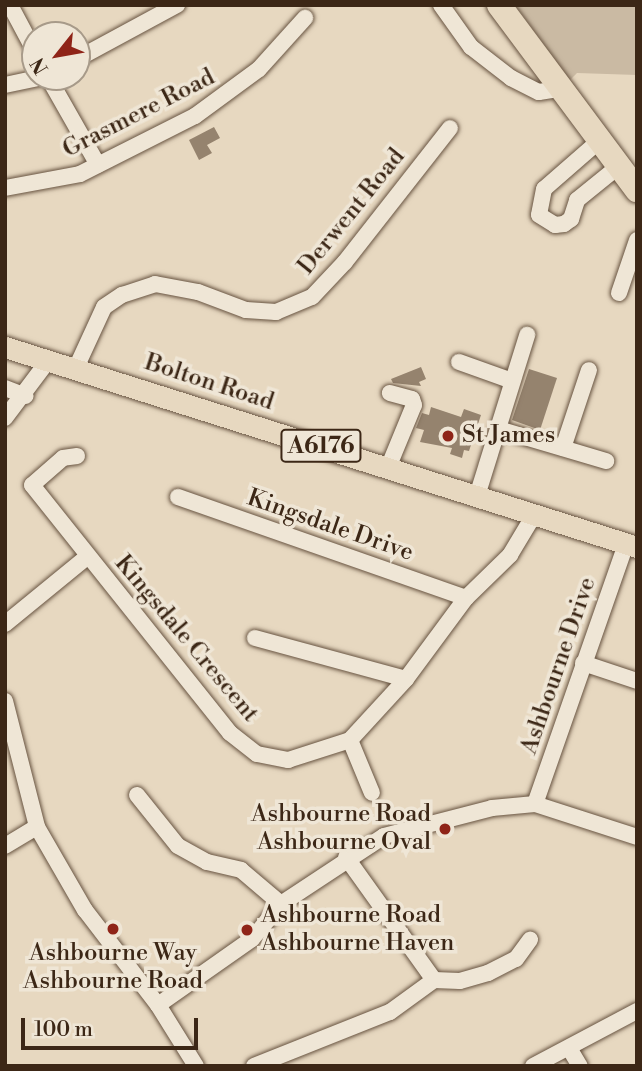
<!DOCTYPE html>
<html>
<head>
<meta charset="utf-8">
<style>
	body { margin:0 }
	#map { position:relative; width:642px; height:1071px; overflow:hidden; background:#e7d8c0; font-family:"Libre Bodoni",serif }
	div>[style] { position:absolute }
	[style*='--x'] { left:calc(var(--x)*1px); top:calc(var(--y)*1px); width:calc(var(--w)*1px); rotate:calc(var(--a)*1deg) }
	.green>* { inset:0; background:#cabaa3 }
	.building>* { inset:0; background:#95836e }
	.roads { filter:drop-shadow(0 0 2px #675340) drop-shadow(0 0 2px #675340) }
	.minor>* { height:16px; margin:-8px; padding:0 8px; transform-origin:8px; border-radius:8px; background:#efe6d6 }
	.major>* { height:21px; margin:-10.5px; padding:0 10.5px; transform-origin:10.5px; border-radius:10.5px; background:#e7d8c0 }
	.highway>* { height:24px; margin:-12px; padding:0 12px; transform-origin:12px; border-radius:12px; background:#e7d8c0 }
	.dots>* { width:19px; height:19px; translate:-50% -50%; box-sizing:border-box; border:4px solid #efe6d6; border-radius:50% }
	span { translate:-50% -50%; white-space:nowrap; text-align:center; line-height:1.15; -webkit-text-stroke:7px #efe6d6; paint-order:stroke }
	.shield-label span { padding:2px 5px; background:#efe6d6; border:2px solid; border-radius:5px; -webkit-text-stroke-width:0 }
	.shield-label { font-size:23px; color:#3c2716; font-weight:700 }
	.street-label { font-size:24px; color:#3c2716 }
	.poi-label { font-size:24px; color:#3c2716 }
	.left { translate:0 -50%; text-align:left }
	.right { translate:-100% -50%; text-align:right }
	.frame { position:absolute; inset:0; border:7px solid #3c2716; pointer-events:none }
	.north { position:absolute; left:21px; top:21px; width:70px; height:70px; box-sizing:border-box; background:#efe6d6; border:2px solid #a79a89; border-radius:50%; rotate:239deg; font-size:19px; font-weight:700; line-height:28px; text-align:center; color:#3c2716 }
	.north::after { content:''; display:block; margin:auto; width:24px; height:32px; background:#8f2418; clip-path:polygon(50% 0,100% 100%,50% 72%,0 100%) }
	.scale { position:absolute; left:21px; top:1018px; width:177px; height:32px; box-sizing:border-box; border:4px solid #3c2716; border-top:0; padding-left:9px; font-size:21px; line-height:24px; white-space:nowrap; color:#3c2716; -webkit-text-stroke:5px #efe6d6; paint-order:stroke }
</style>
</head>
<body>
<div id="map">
	<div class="green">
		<i style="clip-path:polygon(515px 5px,637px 5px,637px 75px,577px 73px,570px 80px)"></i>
	</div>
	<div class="building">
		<i style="clip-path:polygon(214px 127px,220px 138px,207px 145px,212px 153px,199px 160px,189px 140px)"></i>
		<i style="clip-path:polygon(421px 367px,426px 379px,419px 382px,421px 386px,393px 383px,391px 379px)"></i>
		<i style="clip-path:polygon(529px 369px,557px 378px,540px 430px,512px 420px)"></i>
		<i style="clip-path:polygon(431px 407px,461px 417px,464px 409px,481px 415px,469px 451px,464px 450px,462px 458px,450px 454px,452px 448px,420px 442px,424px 430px,416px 428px,422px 413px,429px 415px)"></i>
	</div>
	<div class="roads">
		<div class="minor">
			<i style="--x:10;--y:5;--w:53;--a:62"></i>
			<i style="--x:441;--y:5;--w:52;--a:54.5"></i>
			<i style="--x:471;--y:47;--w:51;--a:37.8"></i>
			<i style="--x:511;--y:78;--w:31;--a:27"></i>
			<i style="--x:539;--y:92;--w:19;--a:-9"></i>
			<i style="--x:77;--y:59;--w:114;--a:-28.4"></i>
			<i style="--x:48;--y:77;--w:101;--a:60.4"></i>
			<i style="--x:5;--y:85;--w:38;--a:-12"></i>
			<i style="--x:599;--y:141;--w:73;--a:138.9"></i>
			<i style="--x:544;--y:189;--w:26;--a:101"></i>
			<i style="--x:539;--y:215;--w:19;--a:32"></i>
			<i style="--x:555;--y:225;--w:9;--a:-6"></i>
			<i style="--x:564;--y:224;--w:9;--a:-36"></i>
			<i style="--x:571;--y:219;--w:20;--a:-72"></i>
			<i style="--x:577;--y:200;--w:54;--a:-39"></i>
			<i style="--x:5;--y:188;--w:76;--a:-10.6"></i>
			<i style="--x:80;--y:174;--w:129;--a:-26.8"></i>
			<i style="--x:195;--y:116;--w:79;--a:-36.3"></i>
			<i style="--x:259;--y:69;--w:69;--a:-48"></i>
			<i style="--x:619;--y:293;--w:56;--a:-71.2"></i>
			<i style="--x:459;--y:362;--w:56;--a:19.7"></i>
			<i style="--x:76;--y:368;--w:67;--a:-65.3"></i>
			<i style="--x:104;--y:307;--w:22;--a:-34"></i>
			<i style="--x:122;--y:295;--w:35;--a:-18"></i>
			<i style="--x:155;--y:284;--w:44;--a:10.5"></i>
			<i style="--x:198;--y:292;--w:51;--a:20.6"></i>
			<i style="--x:246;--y:310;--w:30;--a:4"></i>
			<i style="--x:276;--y:312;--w:39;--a:-23"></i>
			<i style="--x:312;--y:297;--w:48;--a:-46.7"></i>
			<i style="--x:345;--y:262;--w:170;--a:-51.9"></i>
			<i style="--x:5;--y:388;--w:22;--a:21"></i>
			<i style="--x:5;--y:418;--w:71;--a:-53"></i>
			<i style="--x:498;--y:429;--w:113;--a:16.5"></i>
			<i style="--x:563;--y:448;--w:82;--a:-71.6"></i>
			<i style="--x:77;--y:456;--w:14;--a:172"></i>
			<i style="--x:63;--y:458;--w:41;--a:138.9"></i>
			<i style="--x:32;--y:485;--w:317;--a:51.4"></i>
			<i style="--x:230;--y:733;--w:34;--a:38"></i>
			<i style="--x:257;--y:754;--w:32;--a:11"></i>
			<i style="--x:288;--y:760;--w:65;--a:-17.9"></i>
			<i style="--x:350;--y:740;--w:83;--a:-47.4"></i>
			<i style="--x:406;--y:679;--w:101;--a:-53.5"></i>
			<i style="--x:466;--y:598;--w:62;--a:-44.3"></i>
			<i style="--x:510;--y:555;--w:47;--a:-59"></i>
			<i style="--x:388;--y:468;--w:68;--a:-67.6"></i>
			<i style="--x:414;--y:405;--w:6;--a:-108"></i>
			<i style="--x:412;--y:399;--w:23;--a:-165"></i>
			<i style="--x:477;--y:496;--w:169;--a:-72.7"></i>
			<i style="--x:178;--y:497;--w:305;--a:19.3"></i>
			<i style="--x:5;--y:624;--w:107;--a:-39.3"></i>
			<i style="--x:255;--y:638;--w:156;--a:15.2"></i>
			<i style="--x:583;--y:663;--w:57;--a:18.4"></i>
			<i style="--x:5;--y:701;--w:130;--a:75.7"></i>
			<i style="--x:37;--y:827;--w:96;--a:60"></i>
			<i style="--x:85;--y:910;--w:120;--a:52.5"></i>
			<i style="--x:158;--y:1005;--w:72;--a:58.1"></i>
			<i style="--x:350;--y:740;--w:57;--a:67.5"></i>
			<i style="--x:137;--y:795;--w:65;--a:51.2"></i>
			<i style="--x:178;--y:846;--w:33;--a:29"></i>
			<i style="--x:207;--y:862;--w:35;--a:13"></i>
			<i style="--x:241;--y:870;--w:52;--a:40.4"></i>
			<i style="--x:535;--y:804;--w:275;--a:-70.7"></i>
			<i style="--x:5;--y:846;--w:37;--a:-31"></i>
			<i style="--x:434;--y:980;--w:26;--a:2"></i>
			<i style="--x:460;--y:981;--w:29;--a:-16"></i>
			<i style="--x:488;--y:973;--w:31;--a:-27"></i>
			<i style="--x:516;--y:959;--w:24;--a:-54"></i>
			<i style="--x:158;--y:1005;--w:115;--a:-35.1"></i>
			<i style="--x:252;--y:939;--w:45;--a:-50.4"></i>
			<i style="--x:281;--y:904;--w:123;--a:-33.4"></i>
			<i style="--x:384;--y:836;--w:112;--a:-14.5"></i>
			<i style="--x:492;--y:808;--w:43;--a:-5.3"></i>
			<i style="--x:535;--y:804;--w:107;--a:17.9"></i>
			<i style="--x:569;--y:1048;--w:21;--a:59"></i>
			<i style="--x:254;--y:1066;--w:146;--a:-21.7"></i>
			<i style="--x:390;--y:1012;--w:54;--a:-36"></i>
			<i style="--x:434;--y:980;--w:151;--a:-125.6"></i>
			<i style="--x:533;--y:1066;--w:118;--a:-27.9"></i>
		</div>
		<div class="major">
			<i style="--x:5;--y:347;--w:663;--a:17.56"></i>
		</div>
		<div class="highway">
			<i style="--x:499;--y:5;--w:231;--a:53.3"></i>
		</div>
	</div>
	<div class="dots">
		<i style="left:448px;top:436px;background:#8f2418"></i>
		<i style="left:445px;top:829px;background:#8f2418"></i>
		<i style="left:113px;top:929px;background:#8f2418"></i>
		<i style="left:247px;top:930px;background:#8f2418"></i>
	</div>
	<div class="shield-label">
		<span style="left:321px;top:446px">A6176</span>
	</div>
	<div class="street-label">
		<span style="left:139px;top:114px;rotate:-27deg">Grasmere Road</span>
		<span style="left:352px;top:212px;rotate:-51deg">Derwent Road</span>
		<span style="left:209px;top:383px;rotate:18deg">Bolton Road</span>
		<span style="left:330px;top:526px;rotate:19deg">Kingsdale Drive</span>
		<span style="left:186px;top:639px;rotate:50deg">Kingsdale Crescent</span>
		<span style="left:559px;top:666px;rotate:-71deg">Ashbourne Drive</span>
	</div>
	<div class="poi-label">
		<span class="left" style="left:462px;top:436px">St James</span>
		<span class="right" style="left:431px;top:829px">Ashbourne Road<br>Ashbourne Oval</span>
		<span class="left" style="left:261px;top:930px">Ashbourne Road<br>Ashbourne Haven</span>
		<span style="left:113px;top:968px">Ashbourne Way<br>Ashbourne Road</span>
	</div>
	<div class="frame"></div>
	<div class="north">N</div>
	<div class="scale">100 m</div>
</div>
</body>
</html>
